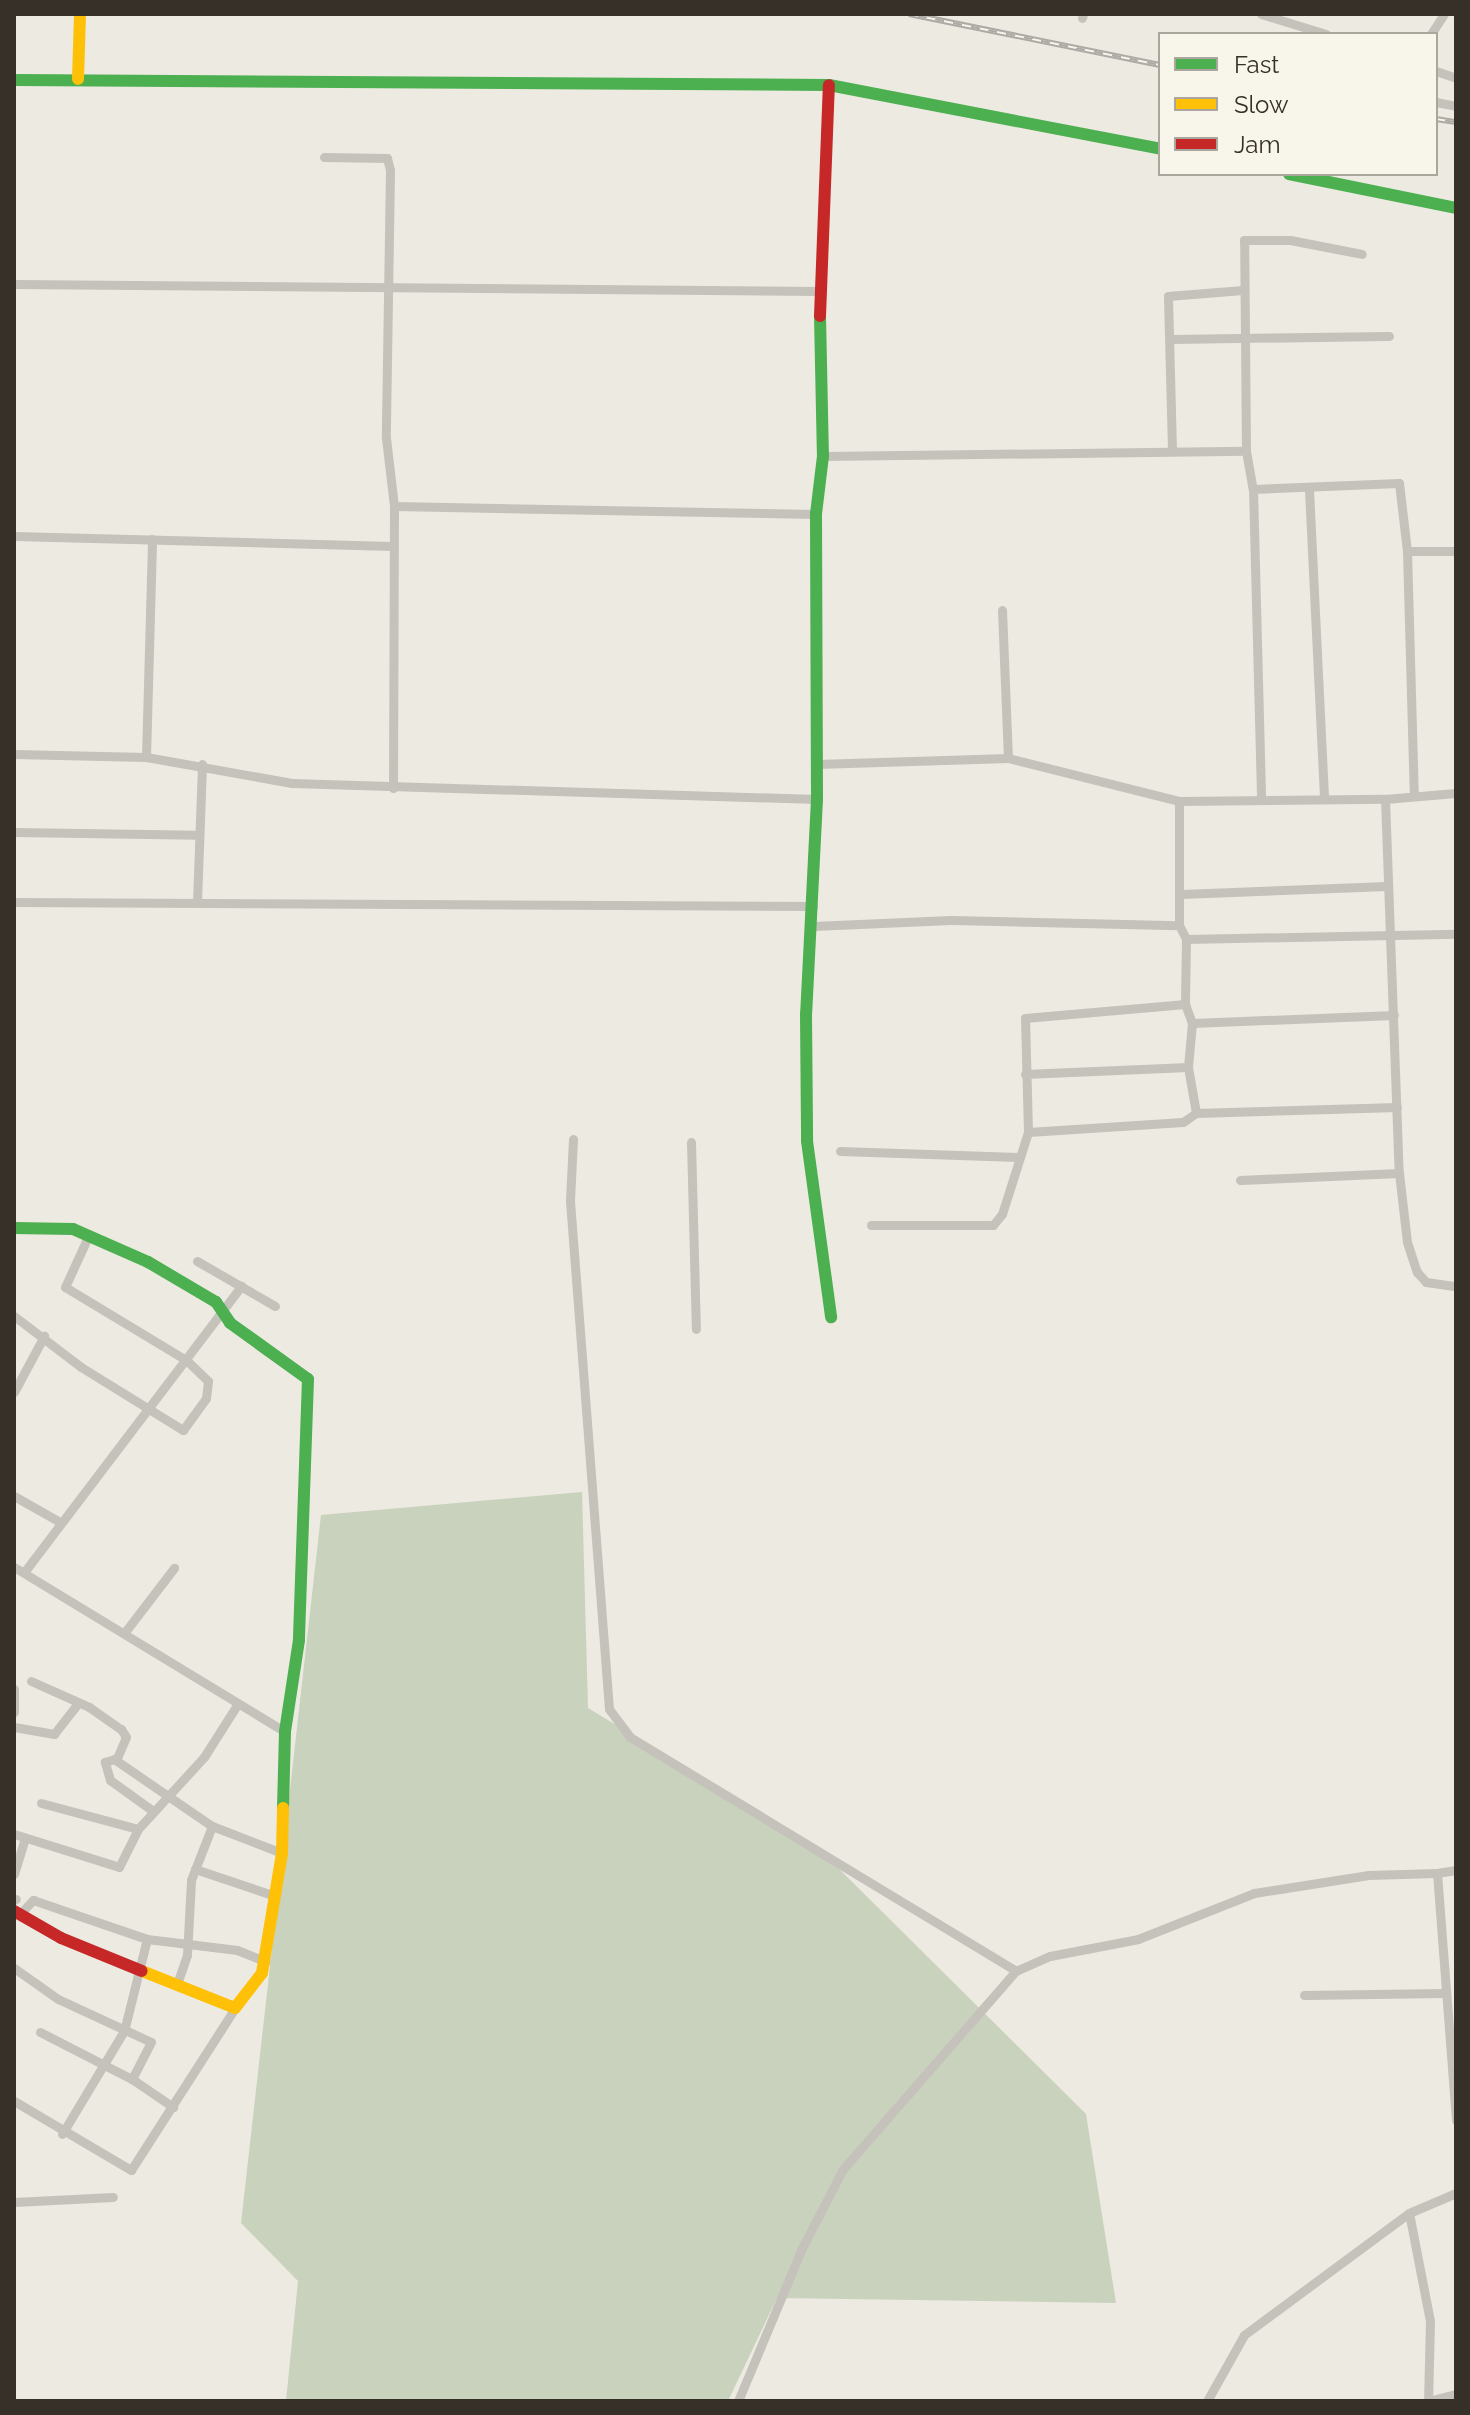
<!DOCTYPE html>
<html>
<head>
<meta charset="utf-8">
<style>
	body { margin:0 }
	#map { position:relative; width:1470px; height:2415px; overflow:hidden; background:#edeae2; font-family:Raleway,sans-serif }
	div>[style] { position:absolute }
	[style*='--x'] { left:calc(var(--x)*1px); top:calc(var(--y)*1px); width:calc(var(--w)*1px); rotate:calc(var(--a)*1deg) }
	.green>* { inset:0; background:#c9d2bd }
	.street>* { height:9px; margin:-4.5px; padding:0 4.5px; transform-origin:4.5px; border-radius:4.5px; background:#c5c2bb }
	.fast>* { height:12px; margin:-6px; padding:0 6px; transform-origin:6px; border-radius:6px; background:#4caf50 }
	.slow>* { height:12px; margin:-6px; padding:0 6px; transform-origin:6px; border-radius:6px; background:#ffc107 }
	.jam>* { height:12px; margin:-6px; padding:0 6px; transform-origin:6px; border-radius:6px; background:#c62828 }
	.rail>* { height:6px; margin-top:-3px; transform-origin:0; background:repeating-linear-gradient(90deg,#f8f5ea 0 9px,#adaaa5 0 18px); box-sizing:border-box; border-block:2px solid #adaaa5 }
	span { translate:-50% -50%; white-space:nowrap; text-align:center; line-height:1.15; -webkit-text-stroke:6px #f8f5ea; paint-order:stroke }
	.frame { position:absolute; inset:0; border:16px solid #363029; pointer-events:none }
	.legend { position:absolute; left:1158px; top:32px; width:280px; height:144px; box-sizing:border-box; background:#f8f5ea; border:2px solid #aaa69d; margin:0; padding:10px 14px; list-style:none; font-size:24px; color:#363029 }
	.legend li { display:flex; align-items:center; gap:16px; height:40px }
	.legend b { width:40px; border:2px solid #aaa69d }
</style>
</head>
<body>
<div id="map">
	<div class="green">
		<i style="clip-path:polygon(582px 1492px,588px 1708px,814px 1844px,1086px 2114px,1116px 2303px,777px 2298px,728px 2401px,286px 2401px,298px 2281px,241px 2223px,321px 1515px)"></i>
	</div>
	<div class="street">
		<i style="--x:1261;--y:14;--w:68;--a:17.1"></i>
		<i style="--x:1082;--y:18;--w:4;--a:-76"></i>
		<i style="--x:1431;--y:34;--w:24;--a:-57"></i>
		<i style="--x:1436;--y:71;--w:21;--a:19"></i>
		<i style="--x:1436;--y:102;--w:20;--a:11"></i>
		<i style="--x:324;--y:157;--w:63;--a:0.9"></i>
		<i style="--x:387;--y:158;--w:12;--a:76"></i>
		<i style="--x:390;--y:170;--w:268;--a:90.9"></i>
		<i style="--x:386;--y:438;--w:68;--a:83.3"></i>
		<i style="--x:394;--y:506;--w:282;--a:90.2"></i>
		<i style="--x:14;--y:284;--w:805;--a:0.5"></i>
		<i style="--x:1171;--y:339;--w:218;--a:-0.8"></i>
		<i style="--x:1172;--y:450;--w:154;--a:-91.5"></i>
		<i style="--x:1168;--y:296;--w:75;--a:-4.6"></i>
		<i style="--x:1246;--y:451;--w:39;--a:80"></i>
		<i style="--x:1253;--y:489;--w:308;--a:88.5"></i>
		<i style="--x:823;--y:456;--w:423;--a:-0.7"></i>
		<i style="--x:1246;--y:451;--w:211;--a:-90.5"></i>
		<i style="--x:1244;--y:240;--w:46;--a:0"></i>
		<i style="--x:1290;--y:240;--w:73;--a:11"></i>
		<i style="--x:1253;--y:489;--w:146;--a:-2.4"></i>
		<i style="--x:1399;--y:483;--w:68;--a:83.3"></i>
		<i style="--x:1407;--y:551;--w:244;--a:88.4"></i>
		<i style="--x:1309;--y:490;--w:308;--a:87.2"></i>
		<i style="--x:394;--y:506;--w:422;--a:1.1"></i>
		<i style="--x:14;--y:536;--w:378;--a:1.5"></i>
		<i style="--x:1407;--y:551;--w:49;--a:0"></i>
		<i style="--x:1002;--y:610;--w:148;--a:87.7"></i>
		<i style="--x:14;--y:754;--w:132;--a:1.3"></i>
		<i style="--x:146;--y:757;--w:148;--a:10.1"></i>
		<i style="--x:292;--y:783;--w:525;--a:1.75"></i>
		<i style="--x:146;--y:757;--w:218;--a:-88.4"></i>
		<i style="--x:817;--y:764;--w:191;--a:-1.8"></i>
		<i style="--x:1008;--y:758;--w:176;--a:14.1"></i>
		<i style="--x:1179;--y:801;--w:206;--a:-0.6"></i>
		<i style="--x:1385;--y:799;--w:71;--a:-4.8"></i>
		<i style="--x:1385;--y:799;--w:374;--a:87.9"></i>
		<i style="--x:1399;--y:1173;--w:69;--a:83.4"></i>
		<i style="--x:1407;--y:1242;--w:32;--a:72"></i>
		<i style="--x:1417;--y:1272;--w:13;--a:48"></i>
		<i style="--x:1426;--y:1282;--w:30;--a:8"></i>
		<i style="--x:1179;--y:801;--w:124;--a:90"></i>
		<i style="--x:1179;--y:925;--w:16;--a:63"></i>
		<i style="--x:1186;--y:939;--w:65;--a:90.9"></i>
		<i style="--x:1185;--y:1004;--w:20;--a:70"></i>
		<i style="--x:1192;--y:1023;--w:44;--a:95.2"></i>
		<i style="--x:1188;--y:1067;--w:47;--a:80.1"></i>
		<i style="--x:14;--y:832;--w:183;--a:0.9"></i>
		<i style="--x:1181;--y:894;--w:206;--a:-2.2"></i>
		<i style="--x:14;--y:902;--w:799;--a:0.29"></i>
		<i style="--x:197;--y:902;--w:138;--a:-87.9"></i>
		<i style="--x:813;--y:926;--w:138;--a:-2.5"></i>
		<i style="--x:951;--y:920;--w:228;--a:1.3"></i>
		<i style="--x:1186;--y:939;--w:270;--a:-1.1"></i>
		<i style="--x:1192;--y:1023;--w:202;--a:-2.3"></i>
		<i style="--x:1025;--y:1074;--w:163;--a:-2.5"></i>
		<i style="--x:1028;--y:1132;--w:155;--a:-3.7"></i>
		<i style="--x:1183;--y:1122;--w:16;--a:-35"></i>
		<i style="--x:1196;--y:1113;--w:201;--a:-1.7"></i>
		<i style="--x:573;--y:1139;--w:62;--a:92.8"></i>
		<i style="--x:570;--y:1201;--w:509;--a:85.61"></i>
		<i style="--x:609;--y:1709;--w:35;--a:53"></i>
		<i style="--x:630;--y:1737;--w:451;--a:31.2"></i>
		<i style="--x:691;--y:1142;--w:187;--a:88.5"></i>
		<i style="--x:840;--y:1151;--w:179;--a:1.9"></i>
		<i style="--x:1240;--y:1180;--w:159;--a:-2.5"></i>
		<i style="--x:871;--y:1225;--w:122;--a:0"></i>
		<i style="--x:993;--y:1225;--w:14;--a:-51"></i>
		<i style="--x:1002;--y:1214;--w:86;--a:-72.4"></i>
		<i style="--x:1028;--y:1132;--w:114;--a:-91.5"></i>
		<i style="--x:1025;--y:1018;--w:161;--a:-5"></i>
		<i style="--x:197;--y:1261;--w:90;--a:30"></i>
		<i style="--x:14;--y:1316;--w:84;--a:37.3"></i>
		<i style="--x:81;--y:1367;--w:120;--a:31.7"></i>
		<i style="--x:183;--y:1430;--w:39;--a:-54"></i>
		<i style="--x:206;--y:1398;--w:17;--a:-83"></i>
		<i style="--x:208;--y:1381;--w:30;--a:-136"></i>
		<i style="--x:186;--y:1360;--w:141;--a:-148.9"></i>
		<i style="--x:65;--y:1287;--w:53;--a:-65.4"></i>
		<i style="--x:14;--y:1392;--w:64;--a:-61.8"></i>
		<i style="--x:14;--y:1496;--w:51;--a:29.6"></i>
		<i style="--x:14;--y:1567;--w:317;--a:31.3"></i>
		<i style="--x:25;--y:1571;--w:358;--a:-52.8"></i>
		<i style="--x:125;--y:1632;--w:81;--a:-52.6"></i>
		<i style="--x:31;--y:1681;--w:64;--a:24.1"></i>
		<i style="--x:89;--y:1707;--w:39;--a:35"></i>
		<i style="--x:121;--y:1729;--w:9;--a:58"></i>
		<i style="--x:126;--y:1737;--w:25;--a:113"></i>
		<i style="--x:14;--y:1689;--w:23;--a:90"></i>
		<i style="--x:14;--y:1727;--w:41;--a:9.9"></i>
		<i style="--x:54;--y:1734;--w:39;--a:-52"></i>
		<i style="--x:41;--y:1803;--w:100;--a:15"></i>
		<i style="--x:153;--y:1811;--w:53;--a:-144.2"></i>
		<i style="--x:110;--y:1780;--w:19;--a:-106"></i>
		<i style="--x:105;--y:1762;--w:9;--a:-18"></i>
		<i style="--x:114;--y:1759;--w:119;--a:34.4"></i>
		<i style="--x:212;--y:1826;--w:75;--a:21.1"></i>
		<i style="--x:14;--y:1834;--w:110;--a:17.4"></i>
		<i style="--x:119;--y:1867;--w:42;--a:-63.4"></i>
		<i style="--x:138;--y:1829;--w:98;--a:-47.5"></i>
		<i style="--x:204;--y:1757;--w:62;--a:-57.6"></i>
		<i style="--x:195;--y:1869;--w:84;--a:18.6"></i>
		<i style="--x:1437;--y:1873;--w:19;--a:-9"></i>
		<i style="--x:14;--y:1874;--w:37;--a:-73"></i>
		<i style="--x:14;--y:1900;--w:2;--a:-27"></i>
		<i style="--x:19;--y:1915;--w:21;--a:-47"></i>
		<i style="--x:33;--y:1900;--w:120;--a:18.9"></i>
		<i style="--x:147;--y:1939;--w:91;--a:7"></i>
		<i style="--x:237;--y:1950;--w:31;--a:22"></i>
		<i style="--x:14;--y:1968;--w:54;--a:35.2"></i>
		<i style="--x:58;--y:1999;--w:102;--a:24.8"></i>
		<i style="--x:151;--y:2042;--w:42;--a:117.2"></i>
		<i style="--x:177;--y:1984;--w:31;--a:-71"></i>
		<i style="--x:187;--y:1955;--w:75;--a:-86.9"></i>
		<i style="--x:191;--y:1880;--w:58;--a:-68.7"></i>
		<i style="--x:1304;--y:1995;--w:140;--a:-0.8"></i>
		<i style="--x:40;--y:2032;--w:103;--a:27.1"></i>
		<i style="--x:132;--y:2079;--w:50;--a:34.3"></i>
		<i style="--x:14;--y:2101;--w:136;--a:30.5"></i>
		<i style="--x:131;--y:2170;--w:193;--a:-57.3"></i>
		<i style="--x:62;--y:2134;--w:120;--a:-59"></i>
		<i style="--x:124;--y:2031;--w:95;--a:-76"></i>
		<i style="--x:14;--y:2202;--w:99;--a:-2.9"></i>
		<i style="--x:1409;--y:2213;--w:110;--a:79"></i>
		<i style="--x:1430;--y:2321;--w:80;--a:91.4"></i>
		<i style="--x:738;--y:2401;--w:166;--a:-67.3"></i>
		<i style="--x:802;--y:2248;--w:89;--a:-62.6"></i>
		<i style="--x:843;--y:2169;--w:263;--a:-48.9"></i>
		<i style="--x:1016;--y:1971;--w:37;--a:-24"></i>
		<i style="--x:1050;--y:1956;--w:90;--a:-10.9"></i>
		<i style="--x:1138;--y:1939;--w:125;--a:-21.6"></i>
		<i style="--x:1254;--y:1893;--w:116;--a:-8.9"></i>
		<i style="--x:1369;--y:1875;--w:68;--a:-1.7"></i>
		<i style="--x:1437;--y:1873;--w:248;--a:85.6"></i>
		<i style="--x:1207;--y:2401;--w:76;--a:-60.7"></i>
		<i style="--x:1244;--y:2335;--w:205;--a:-36.5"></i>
		<i style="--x:1409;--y:2213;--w:51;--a:-23.1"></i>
		<i style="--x:1428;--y:2401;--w:29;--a:-14"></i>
	</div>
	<div class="fast">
		<i style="--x:14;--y:80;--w:815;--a:0.35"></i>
		<i style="--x:829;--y:85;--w:337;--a:10.9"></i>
		<i style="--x:1289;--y:174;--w:170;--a:11.5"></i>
		<i style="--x:820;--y:316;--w:140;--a:88.8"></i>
		<i style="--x:823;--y:456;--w:58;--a:96.9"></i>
		<i style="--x:816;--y:514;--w:285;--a:89.8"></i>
		<i style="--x:817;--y:799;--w:215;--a:92.9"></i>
		<i style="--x:806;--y:1014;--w:127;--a:89.5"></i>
		<i style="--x:807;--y:1141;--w:178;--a:82.2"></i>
		<i style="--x:14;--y:1228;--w:59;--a:1"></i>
		<i style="--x:73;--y:1229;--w:82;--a:23.7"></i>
		<i style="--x:148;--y:1262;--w:79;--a:30.5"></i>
		<i style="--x:216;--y:1302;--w:25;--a:56"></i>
		<i style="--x:230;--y:1323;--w:96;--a:35.7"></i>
		<i style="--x:308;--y:1379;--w:261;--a:92"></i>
		<i style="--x:299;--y:1640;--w:93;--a:98.7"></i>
		<i style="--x:285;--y:1732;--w:76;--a:91.5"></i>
	</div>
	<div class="slow">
		<i style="--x:78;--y:79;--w:65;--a:-88.2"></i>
		<i style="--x:142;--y:1971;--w:100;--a:21.7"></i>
		<i style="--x:235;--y:2008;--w:44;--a:-52.4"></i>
		<i style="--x:262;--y:1973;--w:122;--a:-80.5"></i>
		<i style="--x:282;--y:1853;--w:45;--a:-88.7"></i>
	</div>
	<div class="jam">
		<i style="--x:820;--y:316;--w:231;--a:-87.8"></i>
		<i style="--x:14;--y:1911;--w:54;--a:29.9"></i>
		<i style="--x:61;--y:1938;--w:87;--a:22.2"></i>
	</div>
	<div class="rail">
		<i style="--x:909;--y:14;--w:256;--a:11.5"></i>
		<i style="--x:1436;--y:119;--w:20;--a:9"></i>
	</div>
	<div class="frame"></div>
	<ul class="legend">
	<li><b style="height:10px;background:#4caf50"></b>Fast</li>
	<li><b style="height:10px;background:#ffc107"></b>Slow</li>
	<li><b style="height:10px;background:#c62828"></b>Jam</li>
	</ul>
</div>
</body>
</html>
